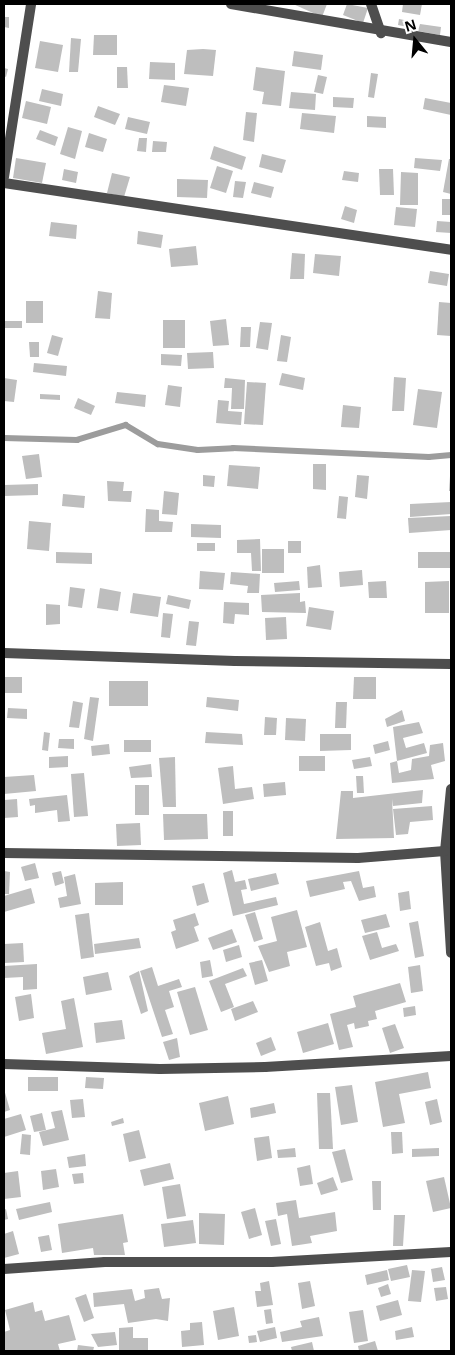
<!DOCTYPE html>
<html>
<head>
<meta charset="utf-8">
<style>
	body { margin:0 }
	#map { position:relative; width:455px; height:1355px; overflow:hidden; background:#fff; font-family:"Noto Sans",sans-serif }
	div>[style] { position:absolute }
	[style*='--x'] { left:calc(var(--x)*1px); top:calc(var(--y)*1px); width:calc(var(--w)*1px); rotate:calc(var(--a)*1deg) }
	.stream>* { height:5.5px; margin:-2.75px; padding:0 2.75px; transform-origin:2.75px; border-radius:2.75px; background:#9c9c9c }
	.building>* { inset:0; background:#bebebe }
	.minor>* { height:10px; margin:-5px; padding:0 5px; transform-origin:5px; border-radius:5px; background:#4e4e4e }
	span { translate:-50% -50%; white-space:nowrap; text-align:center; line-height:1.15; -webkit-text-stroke:4px #fff; paint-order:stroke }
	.frame { position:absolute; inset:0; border:5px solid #000; pointer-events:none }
	.north { position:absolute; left:390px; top:15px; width:50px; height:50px; -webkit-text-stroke:4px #fff; paint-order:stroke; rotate:343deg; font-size:14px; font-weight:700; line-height:20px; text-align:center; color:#000 }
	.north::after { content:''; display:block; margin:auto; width:18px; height:22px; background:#000; clip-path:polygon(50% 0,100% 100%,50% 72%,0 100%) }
</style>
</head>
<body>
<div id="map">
	<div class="stream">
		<i style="--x:4;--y:438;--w:73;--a:1.6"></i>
		<i style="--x:77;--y:440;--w:51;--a:-17"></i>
		<i style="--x:126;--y:425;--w:37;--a:31"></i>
		<i style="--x:158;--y:444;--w:40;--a:8.5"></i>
		<i style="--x:198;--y:450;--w:35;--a:-3"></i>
		<i style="--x:233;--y:448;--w:196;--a:2.6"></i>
		<i style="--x:429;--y:457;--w:22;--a:-5"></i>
	</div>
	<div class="building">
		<i style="clip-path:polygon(293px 4px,327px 4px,322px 17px)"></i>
		<i style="clip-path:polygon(347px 4px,368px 8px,363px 23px,343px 15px)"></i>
		<i style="clip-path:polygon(403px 4px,422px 4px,420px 15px,402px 12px)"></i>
		<i style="clip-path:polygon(4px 17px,9px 17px,9px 28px,4px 27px)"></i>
		<i style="clip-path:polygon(399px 19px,414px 22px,413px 28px,398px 25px)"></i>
		<i style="clip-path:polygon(420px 24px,441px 27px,440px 35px,418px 31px)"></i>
		<i style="clip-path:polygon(94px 35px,117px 35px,117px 55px,93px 55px)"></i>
		<i style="clip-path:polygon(71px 38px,81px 39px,78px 72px,69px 72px)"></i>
		<i style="clip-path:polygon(40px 41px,63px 45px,58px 72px,35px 68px)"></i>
		<i style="clip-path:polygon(203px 49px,216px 50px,213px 76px,184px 74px,187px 50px)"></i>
		<i style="clip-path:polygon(294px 51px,323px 55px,321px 70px,292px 66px)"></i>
		<i style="clip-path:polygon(150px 62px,175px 63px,175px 80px,149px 79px)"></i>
		<i style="clip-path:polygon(117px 67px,127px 67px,128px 88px,117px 88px)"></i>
		<i style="clip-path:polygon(256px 67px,285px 71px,281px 106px,262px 104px,264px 92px,253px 90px)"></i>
		<i style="clip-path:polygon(4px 68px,8px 69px,6px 77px,4px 76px)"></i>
		<i style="clip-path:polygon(371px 73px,378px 74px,374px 98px,368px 97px)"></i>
		<i style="clip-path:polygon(318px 75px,327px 77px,323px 94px,314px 92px)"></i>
		<i style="clip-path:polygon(164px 85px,189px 88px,186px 106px,161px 102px)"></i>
		<i style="clip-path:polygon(42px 89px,63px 94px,61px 106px,39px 101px)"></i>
		<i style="clip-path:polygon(291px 92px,316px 94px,315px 110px,289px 108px)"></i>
		<i style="clip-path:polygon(333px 97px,354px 98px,353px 108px,333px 107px)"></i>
		<i style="clip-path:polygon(425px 98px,451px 103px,451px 115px,423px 109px)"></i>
		<i style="clip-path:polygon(26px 101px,51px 107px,47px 124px,22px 118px)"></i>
		<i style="clip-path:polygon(98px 106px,120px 114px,115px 125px,94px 117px)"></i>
		<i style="clip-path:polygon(246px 112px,257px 113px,254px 142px,243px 140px)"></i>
		<i style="clip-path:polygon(302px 113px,336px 116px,334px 133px,300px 129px)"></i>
		<i style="clip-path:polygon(367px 116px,386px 117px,386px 128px,367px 127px)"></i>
		<i style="clip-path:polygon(128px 117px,150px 122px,147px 134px,125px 129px)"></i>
		<i style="clip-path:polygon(68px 127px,82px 131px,75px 159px,60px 154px)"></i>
		<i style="clip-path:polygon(40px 130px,58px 137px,55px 146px,36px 139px)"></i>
		<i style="clip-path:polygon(89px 133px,107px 139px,103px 152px,85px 147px)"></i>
		<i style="clip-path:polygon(139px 138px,147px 138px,146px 152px,137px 151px)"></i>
		<i style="clip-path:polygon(153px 141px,167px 142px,166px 152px,152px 152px)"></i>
		<i style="clip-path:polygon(214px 146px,246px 157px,242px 170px,210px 159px)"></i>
		<i style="clip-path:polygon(262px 154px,286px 160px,282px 173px,259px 167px)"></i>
		<i style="clip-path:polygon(16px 158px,46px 163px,42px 183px,13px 178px)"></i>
		<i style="clip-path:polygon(415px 158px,442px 160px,440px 171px,414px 168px)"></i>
		<i style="clip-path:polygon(449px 159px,451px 159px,451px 194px,443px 192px)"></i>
		<i style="clip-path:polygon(217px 166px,233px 171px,226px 193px,210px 188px)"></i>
		<i style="clip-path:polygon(64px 169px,78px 172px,76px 183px,62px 180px)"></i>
		<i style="clip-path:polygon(379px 169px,393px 169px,394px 195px,380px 195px)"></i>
		<i style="clip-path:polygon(344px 171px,359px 173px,358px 182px,342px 180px)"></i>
		<i style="clip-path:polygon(401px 172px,418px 173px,418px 205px,400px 205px)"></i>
		<i style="clip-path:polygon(112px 173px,130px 177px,124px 197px,107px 193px)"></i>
		<i style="clip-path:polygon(177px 179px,208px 180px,207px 198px,177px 197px)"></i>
		<i style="clip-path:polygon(235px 181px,246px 182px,243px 198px,233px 197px)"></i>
		<i style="clip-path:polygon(254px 182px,274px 187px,271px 198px,251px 193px)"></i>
		<i style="clip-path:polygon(442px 199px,451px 199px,451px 215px,442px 215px)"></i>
		<i style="clip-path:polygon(345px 206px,357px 210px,354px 223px,341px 219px)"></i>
		<i style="clip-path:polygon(396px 207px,417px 209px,415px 227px,394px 225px)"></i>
		<i style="clip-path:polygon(437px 221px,451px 222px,451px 233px,436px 232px)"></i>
		<i style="clip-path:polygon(51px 222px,77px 225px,76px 239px,49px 236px)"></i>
		<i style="clip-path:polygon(138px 231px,163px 235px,161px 248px,137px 244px)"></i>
		<i style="clip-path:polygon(196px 246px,198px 265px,171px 267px,169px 249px)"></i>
		<i style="clip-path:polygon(292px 253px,305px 254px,304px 279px,290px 279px)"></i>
		<i style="clip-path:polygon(315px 254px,341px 256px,339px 276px,313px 273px)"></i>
		<i style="clip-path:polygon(430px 271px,449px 274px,447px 286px,428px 283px)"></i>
		<i style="clip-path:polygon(98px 291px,112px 293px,110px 319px,95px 318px)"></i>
		<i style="clip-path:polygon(26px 301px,43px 301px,43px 323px,26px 323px)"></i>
		<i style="clip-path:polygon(439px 302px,451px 303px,451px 336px,437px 335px)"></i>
		<i style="clip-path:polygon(226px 319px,229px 345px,213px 346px,210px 321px)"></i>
		<i style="clip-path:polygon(163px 320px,185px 320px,185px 348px,163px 348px)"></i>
		<i style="clip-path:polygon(4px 321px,22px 321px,22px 328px,4px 328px)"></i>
		<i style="clip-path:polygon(260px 322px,272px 323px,268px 350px,256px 348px)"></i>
		<i style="clip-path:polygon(241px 327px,251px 327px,250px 347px,240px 347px)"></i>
		<i style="clip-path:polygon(52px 335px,63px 338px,58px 356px,47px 353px)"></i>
		<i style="clip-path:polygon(281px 335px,291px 337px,287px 362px,277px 361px)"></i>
		<i style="clip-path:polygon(29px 342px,39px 342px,39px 357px,30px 357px)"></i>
		<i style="clip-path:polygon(213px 352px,214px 368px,188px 369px,187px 353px)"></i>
		<i style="clip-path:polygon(161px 354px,182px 355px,181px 366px,161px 365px)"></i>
		<i style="clip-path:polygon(34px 363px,67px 366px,66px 376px,33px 372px)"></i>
		<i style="clip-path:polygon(282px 373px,305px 378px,303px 390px,279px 385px)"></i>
		<i style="clip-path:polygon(394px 377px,406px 378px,404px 411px,392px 411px)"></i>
		<i style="clip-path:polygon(4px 378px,17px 380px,14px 402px,4px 401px)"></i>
		<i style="clip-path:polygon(225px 378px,245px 380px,244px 409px,231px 409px,232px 388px,224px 388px)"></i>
		<i style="clip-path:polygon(247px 382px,266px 383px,263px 425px,244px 424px)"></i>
		<i style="clip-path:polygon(168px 385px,182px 387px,180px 407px,165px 405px)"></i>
		<i style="clip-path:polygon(418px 389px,442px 392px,437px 428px,413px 425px)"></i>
		<i style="clip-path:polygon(117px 392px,146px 395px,145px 407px,115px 403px)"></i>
		<i style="clip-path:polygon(40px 394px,60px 395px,60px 400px,40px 399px)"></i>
		<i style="clip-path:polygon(78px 398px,95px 406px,91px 415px,74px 408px)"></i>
		<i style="clip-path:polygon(218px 400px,229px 401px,228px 411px,242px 412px,241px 425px,216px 423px)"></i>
		<i style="clip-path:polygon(343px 405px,361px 407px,359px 428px,341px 427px)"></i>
		<i style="clip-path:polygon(39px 454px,42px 477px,26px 479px,22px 456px)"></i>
		<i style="clip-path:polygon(313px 464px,326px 464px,326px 490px,313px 489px)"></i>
		<i style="clip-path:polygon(229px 465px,260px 467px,258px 489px,227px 486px)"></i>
		<i style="clip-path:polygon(203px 475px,215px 476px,214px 487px,203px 486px)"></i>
		<i style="clip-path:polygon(357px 475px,369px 476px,367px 499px,355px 497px)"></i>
		<i style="clip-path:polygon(450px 476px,451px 476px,451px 491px,449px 491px)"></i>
		<i style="clip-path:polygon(107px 481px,124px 482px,123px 491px,132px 491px,131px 502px,108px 501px)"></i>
		<i style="clip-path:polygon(38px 484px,38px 495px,4px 496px,4px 485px)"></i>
		<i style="clip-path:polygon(164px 491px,179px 493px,177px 515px,162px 514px)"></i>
		<i style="clip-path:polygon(63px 494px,85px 496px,84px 508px,62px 506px)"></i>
		<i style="clip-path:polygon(339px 496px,348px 497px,346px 519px,337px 518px)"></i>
		<i style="clip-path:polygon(451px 502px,451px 514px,410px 517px,410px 504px)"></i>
		<i style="clip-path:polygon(146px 509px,159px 510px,159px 521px,173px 522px,172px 532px,145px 532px)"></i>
		<i style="clip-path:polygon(451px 516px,451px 530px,409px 533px,408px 518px)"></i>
		<i style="clip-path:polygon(29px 521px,51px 523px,49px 551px,27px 549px)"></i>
		<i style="clip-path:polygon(191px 524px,221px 525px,221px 538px,191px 537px)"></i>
		<i style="clip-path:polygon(260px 539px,261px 571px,252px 571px,251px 553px,237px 553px,237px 540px)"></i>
		<i style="clip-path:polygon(288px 541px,301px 541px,301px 553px,288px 553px)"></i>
		<i style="clip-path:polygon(197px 543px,215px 543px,215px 551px,197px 551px)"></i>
		<i style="clip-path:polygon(262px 549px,284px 549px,284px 573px,262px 573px)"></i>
		<i style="clip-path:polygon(56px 552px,92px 553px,92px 564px,56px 563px)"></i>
		<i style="clip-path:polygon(418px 552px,451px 552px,451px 568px,418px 568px)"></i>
		<i style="clip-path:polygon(320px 565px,322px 587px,308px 588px,307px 567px)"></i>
		<i style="clip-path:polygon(362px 570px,363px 585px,340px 587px,339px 572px)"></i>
		<i style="clip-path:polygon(200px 571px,225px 573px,223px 590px,199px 589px)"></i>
		<i style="clip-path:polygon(231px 572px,260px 574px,259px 593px,247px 593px,248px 586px,230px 584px)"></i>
		<i style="clip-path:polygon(299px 581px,300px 590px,275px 592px,274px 583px)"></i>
		<i style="clip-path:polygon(386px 581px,387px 598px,369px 598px,368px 582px)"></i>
		<i style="clip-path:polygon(449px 581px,449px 613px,425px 613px,425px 582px)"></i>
		<i style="clip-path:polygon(70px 587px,85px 589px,82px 608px,68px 606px)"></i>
		<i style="clip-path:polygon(100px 588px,121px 592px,118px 611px,97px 608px)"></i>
		<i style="clip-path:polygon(133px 593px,161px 597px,158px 617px,130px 613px)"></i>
		<i style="clip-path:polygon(300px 593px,300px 602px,305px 601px,306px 613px,262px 612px,261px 595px)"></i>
		<i style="clip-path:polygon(168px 595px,191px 600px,189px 609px,166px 604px)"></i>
		<i style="clip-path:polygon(224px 602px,249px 603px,249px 615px,235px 614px,234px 624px,223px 623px)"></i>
		<i style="clip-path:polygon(46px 604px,60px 605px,60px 624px,46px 625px)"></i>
		<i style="clip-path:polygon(309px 607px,334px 611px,331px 630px,306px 626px)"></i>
		<i style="clip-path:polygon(163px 613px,173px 614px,170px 638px,161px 637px)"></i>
		<i style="clip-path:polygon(286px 617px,287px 639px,266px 640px,265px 618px)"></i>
		<i style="clip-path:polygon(189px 621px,199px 622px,196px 646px,186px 645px)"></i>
		<i style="clip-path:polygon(4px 677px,22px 677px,22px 693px,4px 693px)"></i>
		<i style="clip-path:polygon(354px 677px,376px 677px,376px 699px,353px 699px)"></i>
		<i style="clip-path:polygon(109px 681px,148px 681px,148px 706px,109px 706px)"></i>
		<i style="clip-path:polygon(90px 697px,99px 698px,93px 741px,84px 739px)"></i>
		<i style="clip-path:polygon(207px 697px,239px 700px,238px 711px,206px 707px)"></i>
		<i style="clip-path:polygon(73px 701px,83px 703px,79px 728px,69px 727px)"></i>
		<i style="clip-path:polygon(336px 702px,347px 702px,346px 728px,335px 728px)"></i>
		<i style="clip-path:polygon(8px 708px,27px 709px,27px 719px,7px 718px)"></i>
		<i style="clip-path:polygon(402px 710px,405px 721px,387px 727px,385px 719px)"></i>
		<i style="clip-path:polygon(265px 717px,277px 718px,276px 735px,264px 735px)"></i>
		<i style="clip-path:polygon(286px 718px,306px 719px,305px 741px,285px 740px)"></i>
		<i style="clip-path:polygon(419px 722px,423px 733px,403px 738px,406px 748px,424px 743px,427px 753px,397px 761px,393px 727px)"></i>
		<i style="clip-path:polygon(44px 732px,50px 733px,48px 751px,42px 750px)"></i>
		<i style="clip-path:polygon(206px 732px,242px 734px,243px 745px,205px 743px)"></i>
		<i style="clip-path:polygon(320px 734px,351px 734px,351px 750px,320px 751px)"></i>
		<i style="clip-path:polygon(59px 739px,74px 739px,74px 749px,58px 748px)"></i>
		<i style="clip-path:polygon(124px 740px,151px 740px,151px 752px,124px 752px)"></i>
		<i style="clip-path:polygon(388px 741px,390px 750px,375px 754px,373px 745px)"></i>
		<i style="clip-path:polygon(443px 743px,445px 761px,431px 765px,434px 779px,392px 783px,390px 763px,397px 761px,399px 773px,411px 770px,412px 759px,429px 756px,430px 745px)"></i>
		<i style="clip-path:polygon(109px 744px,110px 754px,92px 756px,91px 746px)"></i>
		<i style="clip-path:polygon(68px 756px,68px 767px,49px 768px,49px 757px)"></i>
		<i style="clip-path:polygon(299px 756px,325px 756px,325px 771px,299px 771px)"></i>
		<i style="clip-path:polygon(175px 757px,176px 807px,163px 807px,159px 758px)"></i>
		<i style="clip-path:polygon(370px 757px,372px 766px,354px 769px,352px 760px)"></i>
		<i style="clip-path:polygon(151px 764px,152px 777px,131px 778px,129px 767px)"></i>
		<i style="clip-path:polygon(233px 766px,235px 789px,252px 787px,254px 799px,223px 804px,218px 768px)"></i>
		<i style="clip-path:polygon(84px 773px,88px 816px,74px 817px,71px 774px)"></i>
		<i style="clip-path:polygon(34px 775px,36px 791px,4px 794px,4px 777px)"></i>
		<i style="clip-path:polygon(356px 776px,363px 776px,364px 793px,357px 793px)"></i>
		<i style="clip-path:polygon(285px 782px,286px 795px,264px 797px,263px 784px)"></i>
		<i style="clip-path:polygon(135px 785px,149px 785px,149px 815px,135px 815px)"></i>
		<i style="clip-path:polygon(423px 790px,422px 803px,393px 806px,392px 799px,394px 838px,336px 839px,341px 791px,353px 791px,353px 798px)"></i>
		<i style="clip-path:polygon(67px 795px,70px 821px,58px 822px,57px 810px,35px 813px,35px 805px,30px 806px,29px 799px)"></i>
		<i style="clip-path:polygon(17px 799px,18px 817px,4px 818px,4px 800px)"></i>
		<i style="clip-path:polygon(432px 806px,433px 820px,410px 822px,408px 834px,396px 835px,393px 809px)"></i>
		<i style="clip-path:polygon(223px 811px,233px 811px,233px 836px,223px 836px)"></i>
		<i style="clip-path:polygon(163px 814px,207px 814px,208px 839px,164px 840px)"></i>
		<i style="clip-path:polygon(140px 823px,141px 845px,117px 846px,116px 824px)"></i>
		<i style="clip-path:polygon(35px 863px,39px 878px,25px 881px,21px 867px)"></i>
		<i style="clip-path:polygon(232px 870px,235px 882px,245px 880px,247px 889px,241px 890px,244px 904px,276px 897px,278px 905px,233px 916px,223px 873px)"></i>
		<i style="clip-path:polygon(4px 871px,10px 872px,9px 894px,4px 894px)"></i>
		<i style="clip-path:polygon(61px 871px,64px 883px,55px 886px,52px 873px)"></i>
		<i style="clip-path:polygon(359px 871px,363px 888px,374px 886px,376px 897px,359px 901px,351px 881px,343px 882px,345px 889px,310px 897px,306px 881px)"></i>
		<i style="clip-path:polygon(276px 873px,279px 884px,251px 891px,248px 879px)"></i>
		<i style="clip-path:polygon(75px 874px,81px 904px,60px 908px,58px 898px,67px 896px,64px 877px)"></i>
		<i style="clip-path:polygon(123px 882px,123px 905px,95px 905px,95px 883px)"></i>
		<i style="clip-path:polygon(204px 883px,209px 902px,197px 906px,192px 886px)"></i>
		<i style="clip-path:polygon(31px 888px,35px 903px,4px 912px,4px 896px)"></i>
		<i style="clip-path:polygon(409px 891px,411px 909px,400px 911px,398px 893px)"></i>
		<i style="clip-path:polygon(297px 910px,307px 947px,287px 952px,290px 966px,269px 972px,258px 946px,277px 941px,271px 917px)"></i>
		<i style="clip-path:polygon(255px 912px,263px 939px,254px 942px,245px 915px)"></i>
		<i style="clip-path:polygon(89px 913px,94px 957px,81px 959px,75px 915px)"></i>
		<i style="clip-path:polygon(195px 913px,199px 925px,194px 927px,199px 941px,176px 949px,171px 932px,176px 930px,173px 920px)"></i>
		<i style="clip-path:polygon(386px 914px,390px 927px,365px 933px,361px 920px)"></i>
		<i style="clip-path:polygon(418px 921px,424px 956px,415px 958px,409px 923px)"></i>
		<i style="clip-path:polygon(320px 922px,328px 951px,337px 948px,342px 967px,331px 971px,329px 963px,316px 966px,305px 927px)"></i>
		<i style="clip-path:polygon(232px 929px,237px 942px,213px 950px,208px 938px)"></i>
		<i style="clip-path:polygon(377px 932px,382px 948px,396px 944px,399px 951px,370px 960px,362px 936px)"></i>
		<i style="clip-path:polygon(139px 938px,141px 948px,95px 954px,94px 944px)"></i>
		<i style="clip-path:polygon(23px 943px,24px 962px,4px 963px,4px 944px)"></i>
		<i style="clip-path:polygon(239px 945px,242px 957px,226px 962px,223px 950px)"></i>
		<i style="clip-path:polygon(210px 960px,213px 976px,202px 978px,200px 962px)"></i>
		<i style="clip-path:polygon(262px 960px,268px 981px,255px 985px,249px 963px)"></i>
		<i style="clip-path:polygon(37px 964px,37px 989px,23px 990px,23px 977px,4px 978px,4px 966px)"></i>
		<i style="clip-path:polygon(420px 965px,423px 991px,411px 993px,408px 967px)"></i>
		<i style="clip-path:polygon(152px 967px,158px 986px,179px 979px,182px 987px,169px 991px,174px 1007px,165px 1010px,173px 1034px,162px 1037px,140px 971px)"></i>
		<i style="clip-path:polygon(243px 968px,247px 976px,225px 984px,234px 1007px,221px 1012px,209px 981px)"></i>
		<i style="clip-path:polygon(139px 971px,148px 1011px,141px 1014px,129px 976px)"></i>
		<i style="clip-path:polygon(108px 972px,112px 990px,86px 995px,83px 977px)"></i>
		<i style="clip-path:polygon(400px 983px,406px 1002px,375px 1011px,377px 1019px,368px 1021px,369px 1026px,355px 1029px,354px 1023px,347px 1025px,353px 1047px,339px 1050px,330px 1014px,356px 1007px,353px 996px)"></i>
		<i style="clip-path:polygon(195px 987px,208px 1030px,190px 1035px,177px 992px)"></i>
		<i style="clip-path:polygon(31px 994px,34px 1018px,19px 1021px,15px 997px)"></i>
		<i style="clip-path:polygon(74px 998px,83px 1047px,46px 1054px,42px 1033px,66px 1029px,61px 1001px)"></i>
		<i style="clip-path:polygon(253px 1001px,258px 1012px,235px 1021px,231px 1009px)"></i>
		<i style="clip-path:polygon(415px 1006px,416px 1015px,404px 1017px,403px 1008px)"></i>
		<i style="clip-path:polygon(122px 1020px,125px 1039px,96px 1043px,94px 1023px)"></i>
		<i style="clip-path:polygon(328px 1023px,334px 1044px,303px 1053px,297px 1032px)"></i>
		<i style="clip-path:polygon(395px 1024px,404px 1048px,390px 1053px,382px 1028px)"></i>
		<i style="clip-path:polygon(271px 1037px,276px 1050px,261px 1056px,256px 1043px)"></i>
		<i style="clip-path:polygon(177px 1038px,180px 1057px,169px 1060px,163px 1042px)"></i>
		<i style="clip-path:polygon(428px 1072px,431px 1088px,399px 1094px,405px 1123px,383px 1127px,375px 1082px)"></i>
		<i style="clip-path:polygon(28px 1077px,58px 1077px,58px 1091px,28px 1091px)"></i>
		<i style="clip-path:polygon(86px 1077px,104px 1078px,103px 1089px,85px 1088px)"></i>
		<i style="clip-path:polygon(352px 1085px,358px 1122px,341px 1125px,335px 1087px)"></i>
		<i style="clip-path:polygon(4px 1089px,10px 1110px,4px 1112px)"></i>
		<i style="clip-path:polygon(317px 1093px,330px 1093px,333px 1149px,319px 1149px)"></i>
		<i style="clip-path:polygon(228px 1096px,234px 1124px,205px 1131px,199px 1103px)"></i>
		<i style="clip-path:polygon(83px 1099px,85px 1117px,72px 1118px,70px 1100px)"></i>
		<i style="clip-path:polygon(437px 1099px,442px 1122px,430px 1125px,425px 1102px)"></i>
		<i style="clip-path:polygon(274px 1103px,276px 1113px,251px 1118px,250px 1108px)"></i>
		<i style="clip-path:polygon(62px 1110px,69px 1140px,43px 1146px,39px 1132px,55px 1128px,51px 1112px)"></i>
		<i style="clip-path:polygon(42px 1113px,46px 1130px,34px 1132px,30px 1116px)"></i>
		<i style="clip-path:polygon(21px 1114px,26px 1130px,4px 1137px,4px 1119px)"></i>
		<i style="clip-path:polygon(123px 1118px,124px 1123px,112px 1126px,111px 1122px)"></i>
		<i style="clip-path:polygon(139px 1130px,146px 1158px,129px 1162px,123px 1134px)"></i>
		<i style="clip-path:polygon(391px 1132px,402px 1132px,403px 1153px,392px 1154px)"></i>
		<i style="clip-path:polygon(22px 1134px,31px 1135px,30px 1155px,20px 1154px)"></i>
		<i style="clip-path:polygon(269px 1136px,272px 1158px,257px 1161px,254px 1138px)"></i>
		<i style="clip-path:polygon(295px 1148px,296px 1157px,278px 1158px,277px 1150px)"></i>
		<i style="clip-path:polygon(439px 1148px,439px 1156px,412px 1157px,412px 1149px)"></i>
		<i style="clip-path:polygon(345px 1149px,353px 1180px,341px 1183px,332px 1152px)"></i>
		<i style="clip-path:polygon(85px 1154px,86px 1166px,69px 1168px,67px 1157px)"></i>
		<i style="clip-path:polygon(170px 1163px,174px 1179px,144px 1186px,140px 1170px)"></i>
		<i style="clip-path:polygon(310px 1165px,313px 1184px,300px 1186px,297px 1168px)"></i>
		<i style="clip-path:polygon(56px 1169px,59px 1187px,43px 1190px,41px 1171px)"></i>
		<i style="clip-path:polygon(18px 1171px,21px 1197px,4px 1199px,4px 1173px)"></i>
		<i style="clip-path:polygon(83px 1173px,84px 1183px,74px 1184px,72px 1174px)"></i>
		<i style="clip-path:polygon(333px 1177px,338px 1190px,321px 1195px,317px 1183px)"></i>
		<i style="clip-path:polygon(444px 1177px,451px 1208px,433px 1212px,426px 1181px)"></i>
		<i style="clip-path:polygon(372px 1181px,381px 1181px,381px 1210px,373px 1210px)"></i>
		<i style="clip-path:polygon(180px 1184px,186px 1216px,167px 1219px,162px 1187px)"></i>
		<i style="clip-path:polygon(296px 1200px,299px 1218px,335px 1212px,337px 1231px,310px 1236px,312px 1243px,292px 1246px,287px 1214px,278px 1216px,276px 1203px)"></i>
		<i style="clip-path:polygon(50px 1202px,52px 1212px,19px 1220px,16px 1209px)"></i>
		<i style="clip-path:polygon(255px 1208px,262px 1235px,249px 1239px,241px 1212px)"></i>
		<i style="clip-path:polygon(6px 1209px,8px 1219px,4px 1220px,4px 1210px)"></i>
		<i style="clip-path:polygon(199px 1213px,225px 1214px,224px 1245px,199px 1244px)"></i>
		<i style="clip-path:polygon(123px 1214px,128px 1242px,123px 1243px,125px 1255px,94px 1255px,93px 1248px,62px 1253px,58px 1224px)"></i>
		<i style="clip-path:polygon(394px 1215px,405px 1215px,403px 1246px,393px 1246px)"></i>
		<i style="clip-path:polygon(276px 1219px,281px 1244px,271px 1246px,265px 1221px)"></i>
		<i style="clip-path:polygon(193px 1220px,196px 1243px,164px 1247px,161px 1224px)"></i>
		<i style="clip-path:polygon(13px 1231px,19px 1254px,4px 1258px,4px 1234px)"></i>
		<i style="clip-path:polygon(49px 1235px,52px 1250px,41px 1252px,38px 1237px)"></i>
		<i style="clip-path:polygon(407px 1265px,410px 1277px,391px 1281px,388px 1269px)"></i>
		<i style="clip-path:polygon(442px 1267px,445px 1280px,433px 1282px,431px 1269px)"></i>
		<i style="clip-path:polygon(387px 1270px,389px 1280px,367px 1285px,365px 1275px)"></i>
		<i style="clip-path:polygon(412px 1270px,425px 1271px,421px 1302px,408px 1301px)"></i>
		<i style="clip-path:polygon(269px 1281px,273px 1305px,257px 1307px,255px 1291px,261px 1291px,260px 1283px)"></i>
		<i style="clip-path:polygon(310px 1281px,315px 1306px,302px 1309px,298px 1283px)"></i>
		<i style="clip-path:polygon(388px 1284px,391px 1294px,381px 1297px,378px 1288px)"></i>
		<i style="clip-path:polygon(446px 1287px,448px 1299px,436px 1301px,434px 1288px)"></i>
		<i style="clip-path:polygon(159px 1288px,162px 1299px,170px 1298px,168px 1321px,156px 1319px,128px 1323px,124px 1304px,94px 1307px,93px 1293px,132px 1289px,135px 1301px,145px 1298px,144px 1290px)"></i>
		<i style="clip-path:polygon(86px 1294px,94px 1318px,84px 1322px,75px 1298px)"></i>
		<i style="clip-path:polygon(398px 1300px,402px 1315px,380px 1321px,376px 1306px)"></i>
		<i style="clip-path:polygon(33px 1302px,35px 1312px,42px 1310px,45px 1321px,69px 1315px,76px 1340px,58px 1344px,60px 1351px,4px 1351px,4px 1332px,10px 1330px,5px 1310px)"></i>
		<i style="clip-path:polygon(234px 1307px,239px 1336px,218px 1340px,213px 1311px)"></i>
		<i style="clip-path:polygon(271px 1309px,273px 1323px,266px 1324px,264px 1310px)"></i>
		<i style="clip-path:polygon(363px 1310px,368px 1341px,354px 1343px,349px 1312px)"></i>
		<i style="clip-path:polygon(319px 1317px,323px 1336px,282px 1342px,280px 1332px,302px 1327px,300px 1321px)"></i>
		<i style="clip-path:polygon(202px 1322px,204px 1345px,182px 1347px,181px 1331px,190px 1330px,190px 1323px)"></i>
		<i style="clip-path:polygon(133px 1327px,133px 1338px,148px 1338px,148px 1350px,119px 1350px,119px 1328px)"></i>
		<i style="clip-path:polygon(275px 1327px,277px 1338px,260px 1342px,257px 1331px)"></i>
		<i style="clip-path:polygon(412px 1327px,414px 1337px,396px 1340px,395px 1331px)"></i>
		<i style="clip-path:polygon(115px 1332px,117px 1345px,98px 1347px,91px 1334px)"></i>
		<i style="clip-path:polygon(256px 1335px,257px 1342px,249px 1343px,248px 1336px)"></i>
		<i style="clip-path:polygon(375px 1341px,378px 1351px,359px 1351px,358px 1346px)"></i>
		<i style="clip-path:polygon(312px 1342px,314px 1351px,292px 1351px,291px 1347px)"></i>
		<i style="clip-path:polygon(78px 1345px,94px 1347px,93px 1351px,77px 1351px)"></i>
	</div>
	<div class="minor">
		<i style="--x:231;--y:4;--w:223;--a:9.8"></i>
		<i style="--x:371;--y:4;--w:31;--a:71"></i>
		<i style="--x:4;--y:177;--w:175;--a:-81.1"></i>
		<i style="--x:4;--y:183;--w:452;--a:8.5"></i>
		<i style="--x:4;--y:653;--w:231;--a:2"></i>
		<i style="--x:235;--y:661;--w:216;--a:0.8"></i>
		<i style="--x:451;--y:789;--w:62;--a:95.5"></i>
		<i style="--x:445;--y:851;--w:102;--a:86.6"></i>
		<i style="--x:4;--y:853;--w:354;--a:0.8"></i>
		<i style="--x:358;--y:858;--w:87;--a:-4.6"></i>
		<i style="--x:4;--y:1064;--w:156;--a:1.8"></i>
		<i style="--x:160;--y:1069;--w:105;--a:-1.1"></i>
		<i style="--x:265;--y:1067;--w:186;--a:-3.4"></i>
		<i style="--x:4;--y:1269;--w:101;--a:-4"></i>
		<i style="--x:105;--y:1262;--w:167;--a:0"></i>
		<i style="--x:272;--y:1262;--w:179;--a:-3.2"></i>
	</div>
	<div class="frame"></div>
	<div class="north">N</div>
</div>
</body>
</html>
